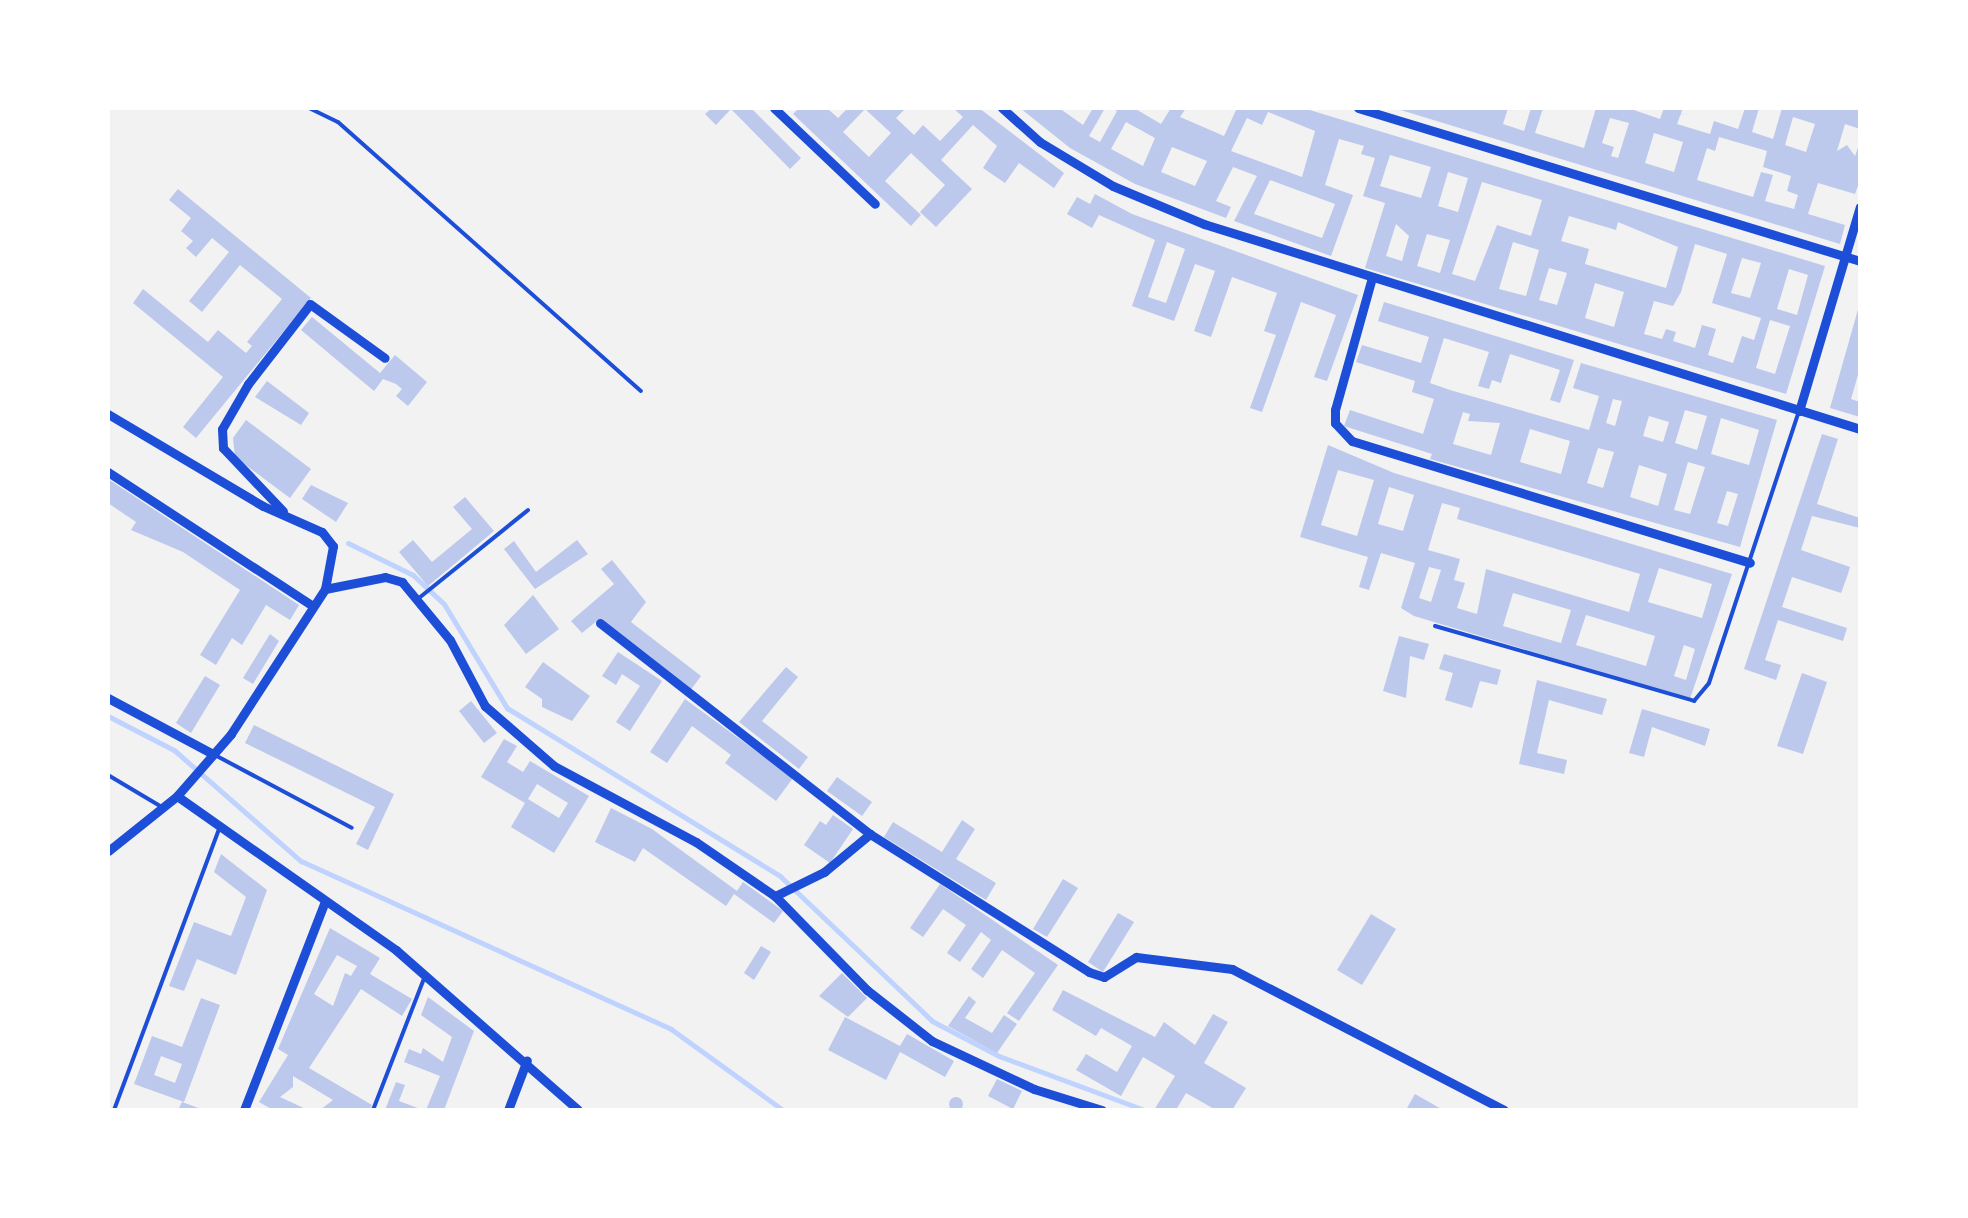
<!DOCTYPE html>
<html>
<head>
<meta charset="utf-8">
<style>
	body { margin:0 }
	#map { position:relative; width:1968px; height:1218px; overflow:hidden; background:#f2f2f2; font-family:Overpass,sans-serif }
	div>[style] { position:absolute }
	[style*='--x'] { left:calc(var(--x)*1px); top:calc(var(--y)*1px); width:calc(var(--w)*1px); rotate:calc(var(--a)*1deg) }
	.stream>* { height:5px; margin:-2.5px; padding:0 2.5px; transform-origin:2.5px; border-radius:2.5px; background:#bfd3fe }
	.building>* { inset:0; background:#bdc9ec }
	.round { border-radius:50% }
	.service>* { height:4px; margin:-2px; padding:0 2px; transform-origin:2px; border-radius:2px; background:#1d4ed8 }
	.minor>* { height:9px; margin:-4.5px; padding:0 4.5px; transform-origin:4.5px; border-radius:4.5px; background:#1d4ed8 }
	span { translate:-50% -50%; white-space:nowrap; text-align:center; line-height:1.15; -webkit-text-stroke:8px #fff; paint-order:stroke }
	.frame { position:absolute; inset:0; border:110px solid #fff; pointer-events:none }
</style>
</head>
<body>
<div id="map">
	<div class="stream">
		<i style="--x:348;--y:543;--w:72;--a:26.2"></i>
		<i style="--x:413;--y:575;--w:42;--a:43.1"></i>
		<i style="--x:444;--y:604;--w:122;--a:58.8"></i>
		<i style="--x:507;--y:708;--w:321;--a:31.6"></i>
		<i style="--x:780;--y:876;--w:210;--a:43.6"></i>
		<i style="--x:932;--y:1021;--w:76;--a:27.6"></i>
		<i style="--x:999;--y:1056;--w:155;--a:20.4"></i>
		<i style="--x:108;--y:716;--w:74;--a:27.3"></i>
		<i style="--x:174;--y:750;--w:169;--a:41.2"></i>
		<i style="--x:301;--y:861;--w:406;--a:24.4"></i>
		<i style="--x:671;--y:1029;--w:138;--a:35.9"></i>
	</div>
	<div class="building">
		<i style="clip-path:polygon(712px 108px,751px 108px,801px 158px,790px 169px,731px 109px,716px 125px,705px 114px)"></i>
		<i style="clip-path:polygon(evenodd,799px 108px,827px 108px,838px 118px,848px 108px,906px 108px,896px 118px,914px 135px,923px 125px,940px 141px,963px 117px,953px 108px,979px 108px,1064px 173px,1054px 188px,1019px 163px,1005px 183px,983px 168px,997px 146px,973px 125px,941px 160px,972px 189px,936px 227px,920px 212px,945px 185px,911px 153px,885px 181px,921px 215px,911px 226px,793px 114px,799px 108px,865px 109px,891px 133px,869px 157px,843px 132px,865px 109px)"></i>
		<i style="clip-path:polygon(evenodd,1020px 108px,1059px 108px,1083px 125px,1093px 108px,1105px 108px,1089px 136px,1100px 142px,1117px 111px,1110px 108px,1134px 108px,1161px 124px,1171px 108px,1186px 108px,1180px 117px,1224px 136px,1237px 108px,1303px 108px,1825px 266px,1786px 394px,1365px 268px,1385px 203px,1363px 196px,1375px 158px,1361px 154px,1364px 146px,1339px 139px,1325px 185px,1353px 195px,1331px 256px,1234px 221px,1257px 176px,1233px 167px,1216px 201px,1231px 207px,1226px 218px,1135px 184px,1070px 148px,1020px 108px,1268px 112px,1315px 131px,1302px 177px,1231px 151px,1247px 118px,1262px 125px,1268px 112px,1020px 108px,1126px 122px,1155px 138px,1143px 166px,1111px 149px,1126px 122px,1020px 108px,1172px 147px,1207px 161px,1195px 186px,1161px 172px,1172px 147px,1020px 108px,1390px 155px,1431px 167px,1421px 198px,1380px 186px,1390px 155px,1020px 108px,1448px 172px,1468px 178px,1458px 212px,1438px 206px,1448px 172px,1020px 108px,1270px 180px,1335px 204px,1322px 238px,1254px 214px,1270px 180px,1020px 108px,1482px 182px,1542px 200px,1531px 236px,1497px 225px,1475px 281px,1452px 274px,1482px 182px,1020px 108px,1569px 216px,1616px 230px,1618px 222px,1678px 247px,1666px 288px,1585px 264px,1589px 249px,1561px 241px,1569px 216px,1020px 108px,1396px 224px,1409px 236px,1402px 261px,1386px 256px,1396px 224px,1020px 108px,1427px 234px,1450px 240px,1440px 273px,1417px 266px,1427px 234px,1020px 108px,1513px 242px,1539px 250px,1526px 296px,1499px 289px,1513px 242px,1020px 108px,1695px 244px,1727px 254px,1712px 303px,1761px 318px,1754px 340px,1742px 336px,1733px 363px,1708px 355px,1716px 329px,1702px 325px,1695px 348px,1673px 341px,1676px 332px,1666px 329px,1662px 339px,1644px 334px,1654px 301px,1673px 306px,1681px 292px,1695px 244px,1020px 108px,1742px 258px,1761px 263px,1750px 298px,1731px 293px,1742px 258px,1020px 108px,1549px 268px,1567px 273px,1557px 305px,1539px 300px,1549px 268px,1020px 108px,1789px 269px,1808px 275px,1797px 315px,1777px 309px,1789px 269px,1020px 108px,1595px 283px,1624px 292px,1614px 327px,1585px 318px,1595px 283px,1020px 108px,1770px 320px,1790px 326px,1775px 374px,1756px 368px,1770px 320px)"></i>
		<i style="clip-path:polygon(evenodd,1394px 108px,1508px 108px,1503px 124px,1524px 131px,1531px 108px,1543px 108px,1535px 133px,1584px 148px,1596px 108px,1628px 108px,1660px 119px,1664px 108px,1683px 108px,1677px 124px,1710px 134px,1714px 121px,1738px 129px,1745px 108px,1759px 108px,1752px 132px,1773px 139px,1782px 108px,1854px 108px,1860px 110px,1860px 129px,1845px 124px,1837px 151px,1847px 145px,1855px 156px,1860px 142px,1860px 180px,1855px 194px,1818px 183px,1808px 214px,1845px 225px,1840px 244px,1394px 108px,1793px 117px,1815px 124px,1806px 152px,1785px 145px,1793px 117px,1394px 108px,1610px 118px,1629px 123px,1618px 158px,1611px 156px,1614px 147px,1602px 143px,1610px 118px,1394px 108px,1654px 133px,1683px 142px,1674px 172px,1645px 163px,1654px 133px,1394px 108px,1719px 137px,1767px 151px,1763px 167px,1791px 176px,1787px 191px,1798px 195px,1794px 209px,1765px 201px,1773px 175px,1761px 172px,1753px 197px,1697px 180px,1707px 148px,1715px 151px,1719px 137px)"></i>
		<i style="clip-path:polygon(178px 189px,311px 298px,196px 438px,183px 427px,223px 377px,133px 303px,143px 289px,208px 342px,218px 330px,246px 353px,252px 346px,247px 342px,282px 299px,240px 265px,202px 312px,189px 301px,229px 252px,212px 238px,196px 257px,186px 248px,193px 241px,181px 231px,191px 218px,169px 200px)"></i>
		<i style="clip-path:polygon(evenodd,1095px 194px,1132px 214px,1358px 295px,1327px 381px,1314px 377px,1336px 315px,1301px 302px,1262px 412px,1250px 408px,1276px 335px,1264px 331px,1277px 293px,1232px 277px,1211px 337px,1194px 331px,1215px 271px,1195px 264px,1174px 321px,1132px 306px,1155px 240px,1099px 215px,1092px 228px,1067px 214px,1077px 197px,1090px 204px,1095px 194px,1167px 242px,1185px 249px,1166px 303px,1148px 297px,1167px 242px)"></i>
		<i style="clip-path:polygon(evenodd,1384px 302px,1574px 360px,1560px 403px,1550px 400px,1560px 370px,1510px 354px,1501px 383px,1492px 380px,1489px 389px,1478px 386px,1489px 352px,1444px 338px,1430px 383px,1450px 390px,1589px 430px,1599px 396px,1573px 388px,1581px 363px,1777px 420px,1740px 547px,1430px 459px,1432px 454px,1344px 426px,1350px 410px,1423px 434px,1434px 399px,1412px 392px,1415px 381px,1356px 362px,1362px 345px,1421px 363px,1429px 337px,1378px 321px,1384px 302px,1613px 399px,1622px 401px,1615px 426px,1606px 423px,1613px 399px,1384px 302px,1685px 410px,1707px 416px,1697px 450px,1675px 443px,1685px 410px,1384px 302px,1463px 412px,1470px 414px,1468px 421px,1500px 423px,1491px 455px,1453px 444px,1463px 412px,1384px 302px,1649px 416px,1669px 422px,1663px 442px,1643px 436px,1649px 416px,1384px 302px,1721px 418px,1759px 430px,1749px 465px,1711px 454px,1721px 418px,1384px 302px,1530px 429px,1570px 441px,1561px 474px,1520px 462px,1530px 429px,1384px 302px,1598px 448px,1614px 452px,1603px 488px,1587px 483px,1598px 448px,1384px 302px,1688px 462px,1705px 467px,1690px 514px,1674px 510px,1688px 462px,1384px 302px,1639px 465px,1667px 474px,1658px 506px,1630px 497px,1639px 465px,1384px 302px,1727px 491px,1738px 494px,1728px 526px,1717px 523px,1727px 491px)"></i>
		<i style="clip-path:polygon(1859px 306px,1860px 368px,1851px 399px,1860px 402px,1860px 417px,1830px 408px)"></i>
		<i style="clip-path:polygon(312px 317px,380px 373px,395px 355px,427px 382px,408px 406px,396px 396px,402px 389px,396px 384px,383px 379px,374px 391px,301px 330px)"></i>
		<i style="clip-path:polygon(267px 381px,309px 413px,301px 425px,255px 397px)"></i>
		<i style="clip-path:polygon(246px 420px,311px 469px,290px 498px,235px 457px,233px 438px)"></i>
		<i style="clip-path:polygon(1822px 434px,1838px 439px,1817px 504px,1860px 518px,1860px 528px,1812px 516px,1801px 550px,1850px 567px,1847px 577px,1841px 593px,1792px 577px,1782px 607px,1847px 628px,1843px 641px,1778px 620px,1765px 660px,1781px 665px,1776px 680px,1744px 669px)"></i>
		<i style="clip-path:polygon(evenodd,1328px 445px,1394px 473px,1732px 574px,1690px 699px,1414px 616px,1401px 608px,1415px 563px,1381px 553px,1369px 590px,1359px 587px,1368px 557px,1300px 537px,1328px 445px,1338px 470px,1374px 480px,1357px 536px,1321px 525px,1338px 470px,1328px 445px,1389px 487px,1414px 495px,1403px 531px,1378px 524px,1389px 487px,1328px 445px,1442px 503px,1460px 508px,1457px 519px,1640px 574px,1629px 612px,1486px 569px,1477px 614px,1457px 608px,1465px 583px,1454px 580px,1460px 559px,1428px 550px,1442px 503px,1328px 445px,1429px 567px,1441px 570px,1431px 602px,1419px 598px,1429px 567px,1328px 445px,1659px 568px,1712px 584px,1702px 618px,1648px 602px,1659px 568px,1328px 445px,1513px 593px,1571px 610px,1561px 643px,1503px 626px,1513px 593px,1328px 445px,1586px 615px,1655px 636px,1646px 666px,1576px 645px,1586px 615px,1328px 445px,1684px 645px,1695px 649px,1686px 680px,1674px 676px,1684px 645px)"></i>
		<i style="clip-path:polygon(108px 479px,299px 605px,290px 620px,266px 605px,242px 645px,232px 638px,216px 665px,200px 655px,240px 590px,183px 552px,131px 530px,136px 522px,108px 503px)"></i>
		<i style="clip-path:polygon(311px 485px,348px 503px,336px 522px,302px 499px)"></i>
		<i style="clip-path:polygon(465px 497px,494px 531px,428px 586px,399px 552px,413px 540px,432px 562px,472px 529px,453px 507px)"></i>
		<i style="clip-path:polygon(577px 540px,588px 554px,535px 589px,504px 549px,514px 541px,536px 572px)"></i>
		<i style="clip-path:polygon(612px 560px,646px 602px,631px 622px,701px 676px,690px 691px,598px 620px,582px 633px,571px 621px,614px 584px,601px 569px)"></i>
		<i style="clip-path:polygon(533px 595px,559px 629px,526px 654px,504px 625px)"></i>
		<i style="clip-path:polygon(270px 634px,279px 641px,253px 684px,243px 678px)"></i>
		<i style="clip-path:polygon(1399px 636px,1429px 644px,1424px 660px,1410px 656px,1406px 698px,1383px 691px)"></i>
		<i style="clip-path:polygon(618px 652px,662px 681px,630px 731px,616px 722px,640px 686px,622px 674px,616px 685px,602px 676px)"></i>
		<i style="clip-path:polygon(1444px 654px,1501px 670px,1497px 685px,1480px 681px,1472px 708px,1445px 700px,1453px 673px,1439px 669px)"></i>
		<i style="clip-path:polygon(543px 662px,590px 696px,572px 721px,542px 707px,542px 699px,525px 687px)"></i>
		<i style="clip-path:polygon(786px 667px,798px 677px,762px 721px,808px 757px,799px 769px,739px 722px)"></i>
		<i style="clip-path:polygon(1802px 673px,1827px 682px,1803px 754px,1777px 746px)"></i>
		<i style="clip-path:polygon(205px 676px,220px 685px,191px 733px,176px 723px)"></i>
		<i style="clip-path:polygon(1537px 680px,1607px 699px,1602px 715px,1549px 700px,1537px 753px,1567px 760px,1564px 774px,1519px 764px)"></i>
		<i style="clip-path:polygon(685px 699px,793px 778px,776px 801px,725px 763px,731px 755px,692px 726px,667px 763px,650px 752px)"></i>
		<i style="clip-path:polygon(471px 701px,497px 733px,484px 743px,459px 711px)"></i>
		<i style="clip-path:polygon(1642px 709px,1710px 729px,1705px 746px,1652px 727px,1644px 757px,1629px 753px)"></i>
		<i style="clip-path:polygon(254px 725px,394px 794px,368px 850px,356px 844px,375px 807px,245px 743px)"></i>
		<i style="clip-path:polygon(evenodd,504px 739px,517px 746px,507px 762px,523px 772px,530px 761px,589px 796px,554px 853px,511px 827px,525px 803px,481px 777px,504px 739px,537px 784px,568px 803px,559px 818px,528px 799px,537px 784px)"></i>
		<i style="clip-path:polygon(837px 777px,872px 802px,862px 816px,827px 791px)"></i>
		<i style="clip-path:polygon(611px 808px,652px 829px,737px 891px,743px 882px,783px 911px,774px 923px,734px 894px,726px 906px,643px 848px,635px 862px,595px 842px)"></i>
		<i style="clip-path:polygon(833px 815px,853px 829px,830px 863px,804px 845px,820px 821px,826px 825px)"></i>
		<i style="clip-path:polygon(962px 820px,975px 829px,956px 859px,996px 883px,986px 900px,884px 837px,893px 822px,942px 852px)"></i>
		<i style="clip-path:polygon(221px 854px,267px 890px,236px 975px,197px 959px,184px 991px,169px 986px,194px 922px,231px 936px,246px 897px,214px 872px)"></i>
		<i style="clip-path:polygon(1063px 879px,1078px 888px,1047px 937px,1033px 929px)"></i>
		<i style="clip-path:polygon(940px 884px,1058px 965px,1019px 1021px,1007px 1013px,1035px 973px,1002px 950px,983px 978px,971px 969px,991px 940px,981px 932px,960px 962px,947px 953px,966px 925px,943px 909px,923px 937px,910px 928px)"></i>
		<i style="clip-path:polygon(1118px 913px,1134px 922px,1103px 972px,1088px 962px)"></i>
		<i style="clip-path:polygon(1371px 914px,1396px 929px,1362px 985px,1337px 970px)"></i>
		<i style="clip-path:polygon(evenodd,330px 928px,380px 958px,370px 974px,412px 999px,402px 1016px,361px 989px,309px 1068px,372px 1105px,369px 1110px,320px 1110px,333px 1100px,293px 1076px,293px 1087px,280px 1097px,308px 1110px,273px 1110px,259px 1102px,288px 1055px,278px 1049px,330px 928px,337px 955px,357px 966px,351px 976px,345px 973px,333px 1006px,314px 994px,337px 955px)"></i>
		<i style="clip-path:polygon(761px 946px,771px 952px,754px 980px,744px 973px)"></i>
		<i style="clip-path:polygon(842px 973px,867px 998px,848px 1017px,819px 996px)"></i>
		<i style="clip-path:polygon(1063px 990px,1155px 1037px,1164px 1022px,1195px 1045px,1213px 1014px,1228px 1022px,1204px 1063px,1246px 1088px,1232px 1110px,1216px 1110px,1186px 1093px,1176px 1110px,1154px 1110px,1175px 1076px,1143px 1057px,1121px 1096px,1076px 1070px,1086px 1054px,1117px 1072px,1132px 1046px,1101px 1028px,1096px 1036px,1052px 1010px)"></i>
		<i style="clip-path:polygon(969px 996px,976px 1002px,965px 1018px,992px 1033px,1004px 1015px,1017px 1024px,997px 1053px,948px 1026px)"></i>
		<i style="clip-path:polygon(428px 997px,474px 1031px,444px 1110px,426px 1110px,440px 1076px,404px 1062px,409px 1049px,421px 1054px,423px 1048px,443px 1062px,452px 1037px,421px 1015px)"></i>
		<i style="clip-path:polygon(evenodd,201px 998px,220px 1005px,184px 1102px,134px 1084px,152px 1036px,182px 1047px,201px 998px,161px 1056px,182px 1064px,175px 1083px,154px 1075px,161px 1056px)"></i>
		<i style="clip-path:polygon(845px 1017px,900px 1046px,907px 1034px,954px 1061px,945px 1077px,900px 1052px,886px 1080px,828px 1050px)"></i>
		<i style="clip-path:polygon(997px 1079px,1022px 1091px,1013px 1109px,988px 1096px)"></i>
		<i style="clip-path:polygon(396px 1082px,405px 1085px,399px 1101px,423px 1110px,385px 1110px)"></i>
		<i style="clip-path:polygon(1415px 1094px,1443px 1110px,1407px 1108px)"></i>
		<i class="round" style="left:949px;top:1097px;width:14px;height:14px"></i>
		<i style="clip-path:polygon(182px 1102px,204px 1110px,178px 1110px)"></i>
	</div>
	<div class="service">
		<i style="--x:309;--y:108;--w:32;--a:26"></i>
		<i style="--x:338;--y:122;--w:405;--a:41.6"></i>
		<i style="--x:419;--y:598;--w:140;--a:-38.9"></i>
		<i style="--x:1435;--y:626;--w:270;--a:16.1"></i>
		<i style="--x:1694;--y:701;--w:23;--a:-50"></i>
		<i style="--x:1709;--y:683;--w:287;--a:-71.7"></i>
		<i style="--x:213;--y:754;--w:157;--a:28"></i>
		<i style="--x:108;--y:775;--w:63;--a:30.7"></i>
		<i style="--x:114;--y:1110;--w:300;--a:-69.5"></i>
		<i style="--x:373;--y:1110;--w:144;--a:-68.8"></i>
	</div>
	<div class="minor">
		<i style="--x:774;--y:108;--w:139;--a:43.5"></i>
		<i style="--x:1002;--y:108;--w:51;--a:41.8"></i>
		<i style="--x:1040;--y:142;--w:85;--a:31.1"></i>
		<i style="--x:1113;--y:186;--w:99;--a:22.7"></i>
		<i style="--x:1204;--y:224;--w:687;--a:17.35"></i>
		<i style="--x:1358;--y:108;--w:525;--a:16.95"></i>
		<i style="--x:1371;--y:281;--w:134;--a:105.6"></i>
		<i style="--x:1335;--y:410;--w:13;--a:90"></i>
		<i style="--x:1335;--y:423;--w:25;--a:47"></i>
		<i style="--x:1352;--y:441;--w:416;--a:17"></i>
		<i style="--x:1799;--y:411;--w:213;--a:-73.4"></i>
		<i style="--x:108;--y:414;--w:180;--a:30.7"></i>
		<i style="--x:263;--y:506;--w:64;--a:23.8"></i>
		<i style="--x:322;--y:532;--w:18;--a:52"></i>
		<i style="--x:333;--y:546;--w:44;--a:100.5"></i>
		<i style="--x:325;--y:589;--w:173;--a:123"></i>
		<i style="--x:231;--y:734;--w:82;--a:131.1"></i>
		<i style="--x:177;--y:796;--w:88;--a:141.4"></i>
		<i style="--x:108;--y:472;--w:243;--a:33.2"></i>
		<i style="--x:283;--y:511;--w:87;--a:-133.6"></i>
		<i style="--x:223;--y:448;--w:19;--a:-93"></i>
		<i style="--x:222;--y:429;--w:52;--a:-60"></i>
		<i style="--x:248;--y:384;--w:101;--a:-52.2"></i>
		<i style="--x:310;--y:304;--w:92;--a:35.8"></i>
		<i style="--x:325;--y:589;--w:61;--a:-11.3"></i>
		<i style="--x:385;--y:577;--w:18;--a:16"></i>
		<i style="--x:402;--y:582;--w:75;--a:50.4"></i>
		<i style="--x:450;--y:640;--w:75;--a:62.1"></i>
		<i style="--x:485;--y:706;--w:91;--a:41"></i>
		<i style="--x:554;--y:766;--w:161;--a:28.2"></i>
		<i style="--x:696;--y:842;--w:96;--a:34.4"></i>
		<i style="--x:775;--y:896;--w:132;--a:45.6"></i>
		<i style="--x:867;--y:990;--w:83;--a:38.1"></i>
		<i style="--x:932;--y:1041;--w:113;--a:25.2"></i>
		<i style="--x:1034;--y:1089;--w:71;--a:17.2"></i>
		<i style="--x:600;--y:623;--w:343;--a:38"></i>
		<i style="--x:870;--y:834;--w:259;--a:32.2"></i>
		<i style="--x:1089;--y:972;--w:16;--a:18"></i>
		<i style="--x:1104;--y:977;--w:38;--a:-32"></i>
		<i style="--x:1136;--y:957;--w:97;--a:7.1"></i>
		<i style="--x:1232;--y:969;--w:306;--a:27.4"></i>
		<i style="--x:108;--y:698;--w:119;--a:28.1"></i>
		<i style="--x:177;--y:796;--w:268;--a:35.1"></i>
		<i style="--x:396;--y:950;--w:242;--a:41.3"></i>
		<i style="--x:775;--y:896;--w:55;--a:-26.1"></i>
		<i style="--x:824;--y:872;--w:60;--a:-39.6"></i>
		<i style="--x:244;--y:1110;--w:224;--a:-68.8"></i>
		<i style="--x:508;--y:1110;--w:53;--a:-69.2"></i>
	</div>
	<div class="frame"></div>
</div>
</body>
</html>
